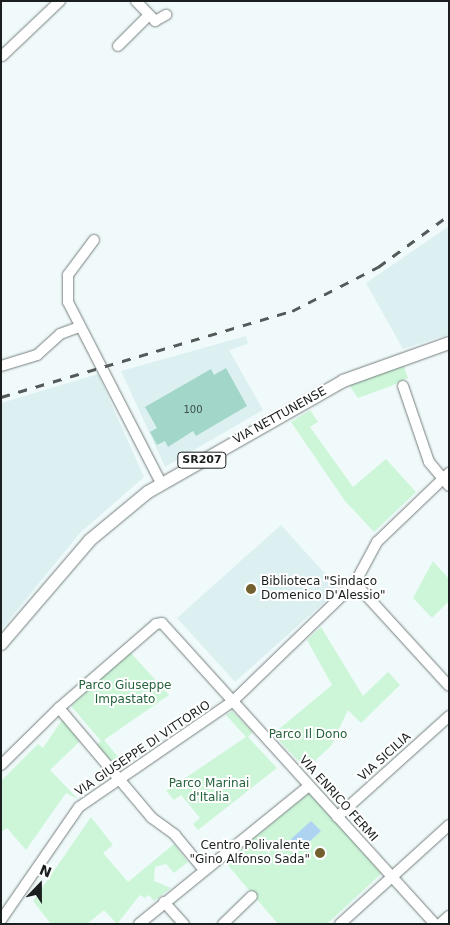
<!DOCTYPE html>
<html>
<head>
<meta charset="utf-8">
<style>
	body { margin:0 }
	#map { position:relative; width:450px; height:925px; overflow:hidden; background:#f0fafa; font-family:"DejaVu Sans",sans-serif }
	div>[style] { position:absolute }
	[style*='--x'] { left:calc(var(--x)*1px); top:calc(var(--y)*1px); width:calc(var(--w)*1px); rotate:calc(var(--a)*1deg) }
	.built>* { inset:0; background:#ddf0f1 }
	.green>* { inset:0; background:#cdf6d9 }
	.water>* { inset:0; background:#add2f2 }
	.building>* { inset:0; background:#a1d6c8 }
	.roads { filter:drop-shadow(0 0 1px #767e7e) drop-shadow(0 0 1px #767e7e) }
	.minor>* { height:10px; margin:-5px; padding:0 5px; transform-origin:5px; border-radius:5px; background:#fff }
	.major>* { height:12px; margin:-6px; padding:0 6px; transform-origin:6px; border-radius:6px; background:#fff }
	.rail>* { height:2.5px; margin-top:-1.25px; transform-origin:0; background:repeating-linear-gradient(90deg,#545959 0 9px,transparent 0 18px) }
	.dots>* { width:14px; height:14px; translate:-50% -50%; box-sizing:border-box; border:2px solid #fff; border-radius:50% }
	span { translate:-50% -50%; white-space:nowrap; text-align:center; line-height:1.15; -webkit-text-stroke:4px #fff; paint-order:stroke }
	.number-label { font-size:10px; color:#3d4d49 }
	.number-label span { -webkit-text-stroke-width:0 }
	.shield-label span { padding:1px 4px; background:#fff; border:1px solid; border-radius:4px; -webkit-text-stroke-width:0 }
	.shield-label { font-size:11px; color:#1c1f1f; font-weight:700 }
	.street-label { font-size:12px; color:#1c1f1f }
	.poi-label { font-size:12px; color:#1c1f1f }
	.left { translate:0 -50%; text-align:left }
	.right { translate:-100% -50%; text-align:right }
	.park-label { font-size:12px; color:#25633d }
	.frame { position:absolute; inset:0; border:2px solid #1c1f1f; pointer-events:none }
	.north { position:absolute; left:15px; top:860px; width:50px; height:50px; -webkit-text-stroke:4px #fff; paint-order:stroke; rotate:22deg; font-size:14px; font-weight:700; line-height:20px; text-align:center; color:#1c1f1f }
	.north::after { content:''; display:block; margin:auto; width:18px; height:22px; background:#1c1f1f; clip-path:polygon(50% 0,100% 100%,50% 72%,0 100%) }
</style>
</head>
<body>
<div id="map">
	<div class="built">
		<i style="clip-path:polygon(449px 226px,449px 334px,403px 349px,366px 283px)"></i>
		<i style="clip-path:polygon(246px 336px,248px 344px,229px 350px,263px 410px,165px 467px,121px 371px)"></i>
		<i style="clip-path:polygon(98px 374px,144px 477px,80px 533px,1px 630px,1px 403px)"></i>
		<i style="clip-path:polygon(281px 525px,339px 589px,235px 682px,177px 618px)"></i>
	</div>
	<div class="green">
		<i style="clip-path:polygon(402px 361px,408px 378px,391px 386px,358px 398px,347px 382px)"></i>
		<i style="clip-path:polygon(310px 410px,318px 422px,310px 427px,353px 487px,386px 459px,416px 492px,374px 532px,345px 501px,291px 422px)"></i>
		<i style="clip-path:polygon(433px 561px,449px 579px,449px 601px,432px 618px,413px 598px)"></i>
		<i style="clip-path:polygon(321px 627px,363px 696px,388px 672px,400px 685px,361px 723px,348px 710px,331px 746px,306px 769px,273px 734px,332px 685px,307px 640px)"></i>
		<i style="clip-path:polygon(130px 652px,169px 695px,104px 740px,124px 764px,117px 768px,97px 745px,101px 741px,71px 706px)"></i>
		<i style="clip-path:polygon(232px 711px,253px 732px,248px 737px,277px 768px,198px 830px,193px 824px,200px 818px,181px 795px,174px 800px,166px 791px,246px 737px,226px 715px)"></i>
		<i style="clip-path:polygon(62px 720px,80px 741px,50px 770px,78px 799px,66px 793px,26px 850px,7px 828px,1px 832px,1px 781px,38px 744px,43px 748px)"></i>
		<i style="clip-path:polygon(309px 793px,382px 873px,327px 924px,278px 924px,225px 862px)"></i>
		<i style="clip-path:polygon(91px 817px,113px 845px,103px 853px,128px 882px,174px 844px,188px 862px,174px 873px,166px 864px,155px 867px,154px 881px,171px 888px,154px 901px,149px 895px,145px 898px,140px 895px,117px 924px,104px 910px,87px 924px,51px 924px,33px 901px)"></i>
	</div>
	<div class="water">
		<i style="clip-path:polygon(311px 821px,321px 831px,300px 850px,291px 839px)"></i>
	</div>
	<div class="building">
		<i style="clip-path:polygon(226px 368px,247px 406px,196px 436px,193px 431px,168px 447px,165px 441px,157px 445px,150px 432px,157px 428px,145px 407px,211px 369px,214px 375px)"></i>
	</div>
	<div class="roads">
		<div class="minor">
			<i style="--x:136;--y:1;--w:28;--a:46"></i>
			<i style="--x:155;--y:21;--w:13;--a:-29"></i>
			<i style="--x:118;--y:46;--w:44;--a:-45"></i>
			<i style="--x:2;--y:56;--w:80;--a:-43.5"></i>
			<i style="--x:94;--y:240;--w:44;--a:126.6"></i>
			<i style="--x:68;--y:275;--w:27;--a:90"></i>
			<i style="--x:68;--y:302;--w:203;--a:62.8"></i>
			<i style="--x:1;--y:366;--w:38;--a:-17"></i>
			<i style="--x:37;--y:355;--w:31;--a:-42"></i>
			<i style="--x:60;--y:334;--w:20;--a:-20"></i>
			<i style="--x:403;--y:386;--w:80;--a:71.1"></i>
			<i style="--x:429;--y:462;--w:31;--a:50"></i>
			<i style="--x:355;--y:583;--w:139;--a:47.6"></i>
			<i style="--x:59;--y:708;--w:144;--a:49.8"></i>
			<i style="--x:152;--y:818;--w:29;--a:36"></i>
			<i style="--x:175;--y:835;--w:45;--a:50.4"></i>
			<i style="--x:1;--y:765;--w:81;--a:-44.5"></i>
			<i style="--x:59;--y:708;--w:128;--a:-40.9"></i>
			<i style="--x:156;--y:624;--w:6;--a:-9"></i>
			<i style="--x:162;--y:623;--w:406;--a:47.8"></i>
			<i style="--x:337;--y:817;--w:151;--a:-42"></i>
			<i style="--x:164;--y:902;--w:30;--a:48"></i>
			<i style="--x:1;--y:920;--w:137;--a:-55.4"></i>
			<i style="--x:79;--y:807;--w:187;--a:-34.5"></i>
			<i style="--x:233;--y:701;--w:170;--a:-44"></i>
			<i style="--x:355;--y:583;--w:47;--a:-61.8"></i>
			<i style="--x:377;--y:542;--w:100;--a:-43.8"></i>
			<i style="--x:139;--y:924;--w:219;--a:-39.1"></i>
			<i style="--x:223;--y:924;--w:40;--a:-44"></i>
			<i style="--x:340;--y:924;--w:147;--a:-42.2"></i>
			<i style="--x:440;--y:924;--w:12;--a:-42"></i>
		</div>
		<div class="major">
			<i style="--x:1;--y:644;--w:137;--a:-49.4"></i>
			<i style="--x:90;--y:540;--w:75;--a:-39.6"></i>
			<i style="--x:148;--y:492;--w:224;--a:-29.6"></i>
			<i style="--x:343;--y:381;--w:113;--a:-19.7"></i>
		</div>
	</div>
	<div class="rail">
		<i style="--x:1;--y:397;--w:303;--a:-16.5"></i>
		<i style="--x:292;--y:311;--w:97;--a:-27.1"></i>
		<i style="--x:378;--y:267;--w:88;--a:-36.2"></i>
	</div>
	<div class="dots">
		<i style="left:251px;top:589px;background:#745f2e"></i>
		<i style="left:320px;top:853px;background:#745f2e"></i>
	</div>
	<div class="number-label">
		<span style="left:193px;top:410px">100</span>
	</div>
	<div class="shield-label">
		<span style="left:202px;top:460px">SR207</span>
	</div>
	<div class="street-label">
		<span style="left:280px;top:416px;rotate:-29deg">VIA NETTUNENSE</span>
		<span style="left:143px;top:749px;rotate:-34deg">VIA GIUSEPPE DI VITTORIO</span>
		<span style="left:385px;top:757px;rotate:-42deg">VIA SICILIA</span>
		<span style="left:338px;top:799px;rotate:48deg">VIA ENRICO FERMI</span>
	</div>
	<div class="poi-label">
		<span class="left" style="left:261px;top:589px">Biblioteca "Sindaco<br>Domenico D'Alessio"</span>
		<span class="right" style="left:310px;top:853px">Centro Polivalente<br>"Gino Alfonso Sada"</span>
	</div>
	<div class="park-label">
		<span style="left:125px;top:693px">Parco Giuseppe<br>Impastato</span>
		<span style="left:308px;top:735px">Parco Il Dono</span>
		<span style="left:209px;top:791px">Parco Marinai<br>d'Italia</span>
	</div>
	<div class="frame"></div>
	<div class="north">N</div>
</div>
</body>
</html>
